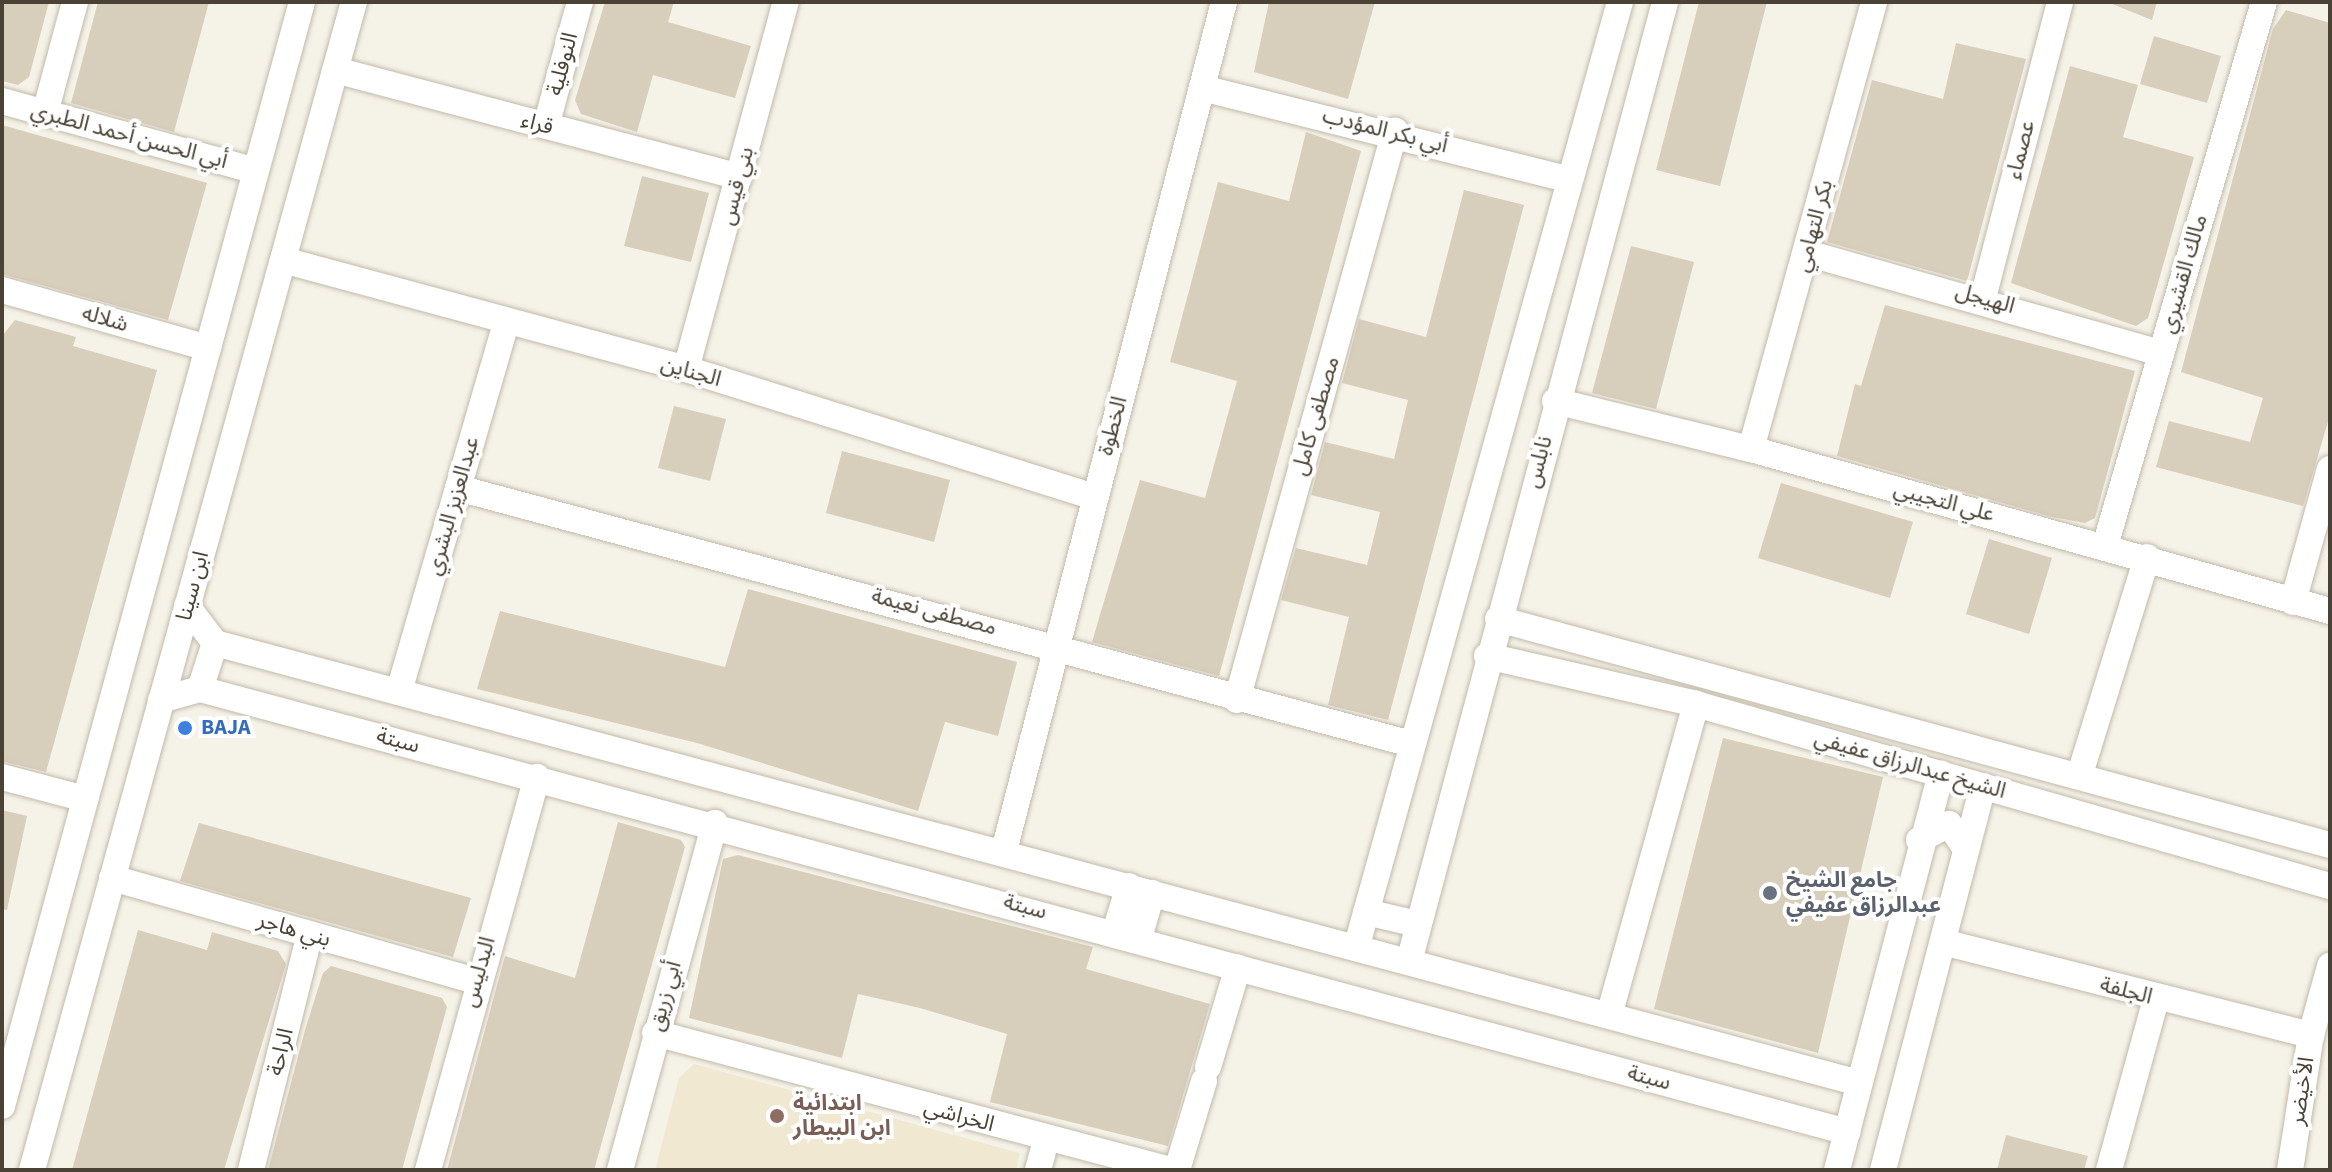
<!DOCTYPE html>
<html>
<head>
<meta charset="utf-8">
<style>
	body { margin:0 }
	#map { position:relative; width:2332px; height:1172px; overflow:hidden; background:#f5f2e8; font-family:"Source Sans 3","Noto Sans Arabic",sans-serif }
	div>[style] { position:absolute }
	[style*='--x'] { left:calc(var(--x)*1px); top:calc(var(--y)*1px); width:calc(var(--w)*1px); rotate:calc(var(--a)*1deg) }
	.education>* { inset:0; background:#f0e8d0 }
	.building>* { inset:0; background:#d8cebc }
	.roads { filter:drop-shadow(0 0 2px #c2baa9) drop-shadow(0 0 2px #c2baa9) }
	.minor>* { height:26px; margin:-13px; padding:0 13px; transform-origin:13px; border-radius:13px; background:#fff }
	.dots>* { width:22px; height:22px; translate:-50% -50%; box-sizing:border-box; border:4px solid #fff; border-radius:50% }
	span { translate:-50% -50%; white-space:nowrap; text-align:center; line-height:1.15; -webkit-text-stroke:8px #fff; paint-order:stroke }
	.street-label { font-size:22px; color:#4a4235 }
	.shop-label { font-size:22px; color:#366cbe; font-weight:700 }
	.left { translate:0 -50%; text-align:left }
	.worship-label { font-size:22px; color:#5b616d; font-weight:700 }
	.education-label { font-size:22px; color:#785e54; font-weight:700 }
	.frame { position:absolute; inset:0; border:4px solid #4a4235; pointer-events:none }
</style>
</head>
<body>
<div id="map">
	<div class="education">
		<i style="clip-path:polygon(694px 1064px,1020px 1153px,1016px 1170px,655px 1170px,679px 1078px)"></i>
	</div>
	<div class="building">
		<i style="clip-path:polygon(2px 2px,49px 2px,29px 77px,18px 85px,2px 81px)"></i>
		<i style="clip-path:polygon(98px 2px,209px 2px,174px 132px,71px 103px)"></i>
		<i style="clip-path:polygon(605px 2px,674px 2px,668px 22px,751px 46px,735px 98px,653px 75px,637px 132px,581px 114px,575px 100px)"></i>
		<i style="clip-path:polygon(1269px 2px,1375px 2px,1348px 99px,1254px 72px)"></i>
		<i style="clip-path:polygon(1699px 2px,1767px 2px,1720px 186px,1656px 170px)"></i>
		<i style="clip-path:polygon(2107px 2px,2157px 2px,2152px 20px)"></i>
		<i style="clip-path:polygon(2286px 10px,2330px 23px,2330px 415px,2303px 506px,2156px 467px,2169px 421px,2250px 442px,2263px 398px,2181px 372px,2273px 29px)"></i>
		<i style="clip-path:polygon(2154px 36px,2221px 56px,2207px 103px,2140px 84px)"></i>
		<i style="clip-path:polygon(1956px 43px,2026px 59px,1967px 281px,1827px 242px,1872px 80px,1943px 99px)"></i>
		<i style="clip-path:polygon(2070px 66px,2138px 85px,2123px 137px,2194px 157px,2148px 318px,2136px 326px,2011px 283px)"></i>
		<i style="clip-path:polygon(2px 125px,207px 183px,168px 320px,2px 274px)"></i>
		<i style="clip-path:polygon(1306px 132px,1361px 151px,1219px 676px,1092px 642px,1140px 480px,1205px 498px,1237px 381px,1170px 362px,1218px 182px,1289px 201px)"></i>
		<i style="clip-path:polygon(642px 176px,709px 193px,691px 262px,624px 246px)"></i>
		<i style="clip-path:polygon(1464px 190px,1524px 205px,1388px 720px,1328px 705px,1349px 617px,1281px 600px,1296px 548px,1367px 565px,1380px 512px,1311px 495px,1325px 442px,1394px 459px,1408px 400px,1342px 383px,1359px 319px,1426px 337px)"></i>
		<i style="clip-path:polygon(1631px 246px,1694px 262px,1656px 409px,1592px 393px)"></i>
		<i style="clip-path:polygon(1885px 305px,2135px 371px,2095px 518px,2085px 523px,2052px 517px,1837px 456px,1855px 384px,1861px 386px)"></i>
		<i style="clip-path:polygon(15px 320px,76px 337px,73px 346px,157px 370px,46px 772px,2px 761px,2px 336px)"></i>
		<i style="clip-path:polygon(674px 406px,726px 419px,710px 481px,658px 468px)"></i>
		<i style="clip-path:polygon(842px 451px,950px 480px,934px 542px,826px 513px)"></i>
		<i style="clip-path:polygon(1781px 483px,1913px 522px,1890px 598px,1758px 558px)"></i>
		<i style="clip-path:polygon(1989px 539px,2052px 558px,2029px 634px,1966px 614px)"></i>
		<i style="clip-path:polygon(748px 589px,1017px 662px,998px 736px,945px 722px,918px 811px,697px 743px,477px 689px,500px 611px,725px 667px)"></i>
		<i style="clip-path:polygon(1723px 738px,1883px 777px,1818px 1053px,1654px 1009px)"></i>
		<i style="clip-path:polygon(2px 810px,27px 816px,7px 910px,2px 909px)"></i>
		<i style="clip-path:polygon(618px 822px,681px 840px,685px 847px,594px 1170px,447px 1170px,505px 956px,575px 978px)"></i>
		<i style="clip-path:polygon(199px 823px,471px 898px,453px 957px,180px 881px)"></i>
		<i style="clip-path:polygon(738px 855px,1093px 947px,1086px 969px,1210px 1004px,1168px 1146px,990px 1102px,1007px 1034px,920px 1008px,858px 994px,842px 1058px,689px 1018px,723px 859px)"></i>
		<i style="clip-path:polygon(138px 930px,207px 950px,212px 932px,278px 951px,286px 964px,224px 1170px,72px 1170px)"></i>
		<i style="clip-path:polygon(331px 966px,442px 998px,447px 1007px,402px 1170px,268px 1170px,305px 1030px,323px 973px)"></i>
		<i style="clip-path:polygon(2006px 1135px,2088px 1156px,2084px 1170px,1997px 1170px)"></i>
	</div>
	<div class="roads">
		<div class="minor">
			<i style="--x:335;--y:70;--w:418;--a:14.8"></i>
			<i style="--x:1202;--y:88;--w:377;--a:14"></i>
			<i style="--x:2;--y:101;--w:263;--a:15.4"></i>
			<i style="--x:45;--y:113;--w:115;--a:-74.9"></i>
			<i style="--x:546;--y:126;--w:129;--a:-74.7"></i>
			<i style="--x:1807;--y:253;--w:368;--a:15.8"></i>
			<i style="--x:283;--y:260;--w:417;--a:15.1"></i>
			<i style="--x:686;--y:369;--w:428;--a:17.4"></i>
			<i style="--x:2;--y:290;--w:214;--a:15.7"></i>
			<i style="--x:1983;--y:298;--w:306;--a:-75.4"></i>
			<i style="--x:686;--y:369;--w:380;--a:-74.8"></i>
			<i style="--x:1555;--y:401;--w:202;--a:13.8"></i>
			<i style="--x:1751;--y:449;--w:601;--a:15.63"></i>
			<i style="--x:1751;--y:449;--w:464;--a:-74.6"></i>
			<i style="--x:458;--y:488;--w:984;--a:15.03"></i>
			<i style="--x:2105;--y:546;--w:567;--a:-73.71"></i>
			<i style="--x:2293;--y:602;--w:138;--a:-74.5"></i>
			<i style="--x:187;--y:606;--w:46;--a:52.9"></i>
			<i style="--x:215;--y:643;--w:1702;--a:14.98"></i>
			<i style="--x:1498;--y:619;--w:862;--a:15.2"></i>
			<i style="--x:1487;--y:656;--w:214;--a:12.9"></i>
			<i style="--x:1696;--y:704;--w:660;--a:16.02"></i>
			<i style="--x:400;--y:688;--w:379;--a:-73.8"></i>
			<i style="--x:200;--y:689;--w:48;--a:-71.9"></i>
			<i style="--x:161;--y:700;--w:41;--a:-15.8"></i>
			<i style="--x:200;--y:689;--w:1706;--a:15.05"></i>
			<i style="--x:1237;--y:700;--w:591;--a:-74.48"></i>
			<i style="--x:2080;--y:774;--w:227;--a:-72.8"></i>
			<i style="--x:2;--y:777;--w:86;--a:14.8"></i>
			<i style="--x:1919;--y:840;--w:34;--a:-28"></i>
			<i style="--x:1949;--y:824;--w:27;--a:56"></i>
			<i style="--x:1004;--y:851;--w:877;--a:-75.47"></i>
			<i style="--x:112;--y:878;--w:378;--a:15.8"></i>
			<i style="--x:1366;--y:912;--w:52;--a:13.2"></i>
			<i style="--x:1115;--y:932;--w:48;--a:-73.1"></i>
			<i style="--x:1139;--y:938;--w:47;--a:-73.9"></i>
			<i style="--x:1943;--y:942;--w:380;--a:14.2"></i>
			<i style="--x:1357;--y:945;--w:979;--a:-74.42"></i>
			<i style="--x:1410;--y:958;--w:989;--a:-75.06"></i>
			<i style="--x:1610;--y:1012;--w:320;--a:-74.4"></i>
			<i style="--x:655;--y:1033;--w:534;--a:14.87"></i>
			<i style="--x:1208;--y:1067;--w:104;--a:-73.3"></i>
			<i style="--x:2;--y:1106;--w:1144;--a:-74.8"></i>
			<i style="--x:32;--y:1170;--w:1212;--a:-74.59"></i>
			<i style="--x:251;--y:1170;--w:243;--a:-76"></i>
			<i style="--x:428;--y:1170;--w:408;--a:-74.5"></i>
			<i style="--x:620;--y:1170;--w:360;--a:-74.7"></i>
			<i style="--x:1038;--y:1170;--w:31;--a:-75"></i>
			<i style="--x:1177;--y:1170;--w:93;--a:-73.1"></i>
			<i style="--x:1837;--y:1170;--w:410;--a:-75.3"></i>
			<i style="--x:1883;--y:1170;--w:397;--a:-75.4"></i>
			<i style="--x:2109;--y:1170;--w:177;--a:-74.6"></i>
			<i style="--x:2290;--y:1170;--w:137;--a:-81.2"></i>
			<i style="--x:2311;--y:1035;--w:72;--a:-74.6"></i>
		</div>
	</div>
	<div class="dots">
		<i style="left:185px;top:728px;background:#3f7fe0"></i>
		<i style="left:1770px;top:893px;background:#6b7280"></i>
		<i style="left:777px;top:1116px;background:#8d6e63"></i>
	</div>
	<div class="street-label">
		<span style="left:563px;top:64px;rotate:-75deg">النوفلية</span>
		<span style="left:537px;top:124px;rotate:15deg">قراء</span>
		<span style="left:1385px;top:131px;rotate:14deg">أبي بكر المؤدب</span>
		<span style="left:129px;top:136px;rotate:15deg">أبي الحسن أحمد الطبري</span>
		<span style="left:2021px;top:150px;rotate:-76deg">عصماء</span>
		<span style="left:737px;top:186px;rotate:-75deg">بني قيس</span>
		<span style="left:1814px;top:226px;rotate:-75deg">بكر التهامي</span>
		<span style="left:2184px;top:274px;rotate:-74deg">مالك القشيري</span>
		<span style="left:1985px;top:299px;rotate:16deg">الهيجل</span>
		<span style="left:105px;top:319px;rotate:16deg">شلاله</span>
		<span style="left:691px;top:372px;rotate:16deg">الجناين</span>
		<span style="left:1316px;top:416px;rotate:-74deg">مصطفى كامل</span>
		<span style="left:1113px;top:426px;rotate:-75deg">الخطوة</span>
		<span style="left:1539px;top:462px;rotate:-75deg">نابلس</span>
		<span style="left:1944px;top:502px;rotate:15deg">علي التجيبي</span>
		<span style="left:453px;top:506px;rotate:-74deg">عبدالعزيز البشري</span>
		<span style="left:193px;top:586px;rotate:-75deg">ابن سينا</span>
		<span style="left:934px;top:612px;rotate:15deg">مصطفى نعيمة</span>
		<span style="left:398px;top:741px;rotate:15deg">سبتة</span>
		<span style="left:1910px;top:765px;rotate:16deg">الشيخ عبدالرزاق عفيفي</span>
		<span style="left:1025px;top:907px;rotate:15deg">سبتة</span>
		<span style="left:294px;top:930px;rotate:16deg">بني هاجر</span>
		<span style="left:479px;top:972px;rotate:-74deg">البدليس</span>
		<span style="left:2126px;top:991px;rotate:15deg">الجلفة</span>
		<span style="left:665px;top:996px;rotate:-74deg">أبي زريق</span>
		<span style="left:281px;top:1052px;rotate:-76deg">الراحة</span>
		<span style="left:1649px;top:1078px;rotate:15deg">سبتة</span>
		<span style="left:2302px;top:1091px;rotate:-81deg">الأخيضر</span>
		<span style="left:959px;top:1116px;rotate:15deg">الخراشي</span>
	</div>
	<div class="shop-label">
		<span class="left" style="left:201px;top:728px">BAJA</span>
	</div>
	<div class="worship-label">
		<span class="left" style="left:1786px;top:893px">جامع الشيخ<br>عبدالرزاق عفيفي</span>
	</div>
	<div class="education-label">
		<span class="left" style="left:793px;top:1116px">ابتدائية<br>ابن البيطار</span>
	</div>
	<div class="frame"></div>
</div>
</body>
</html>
